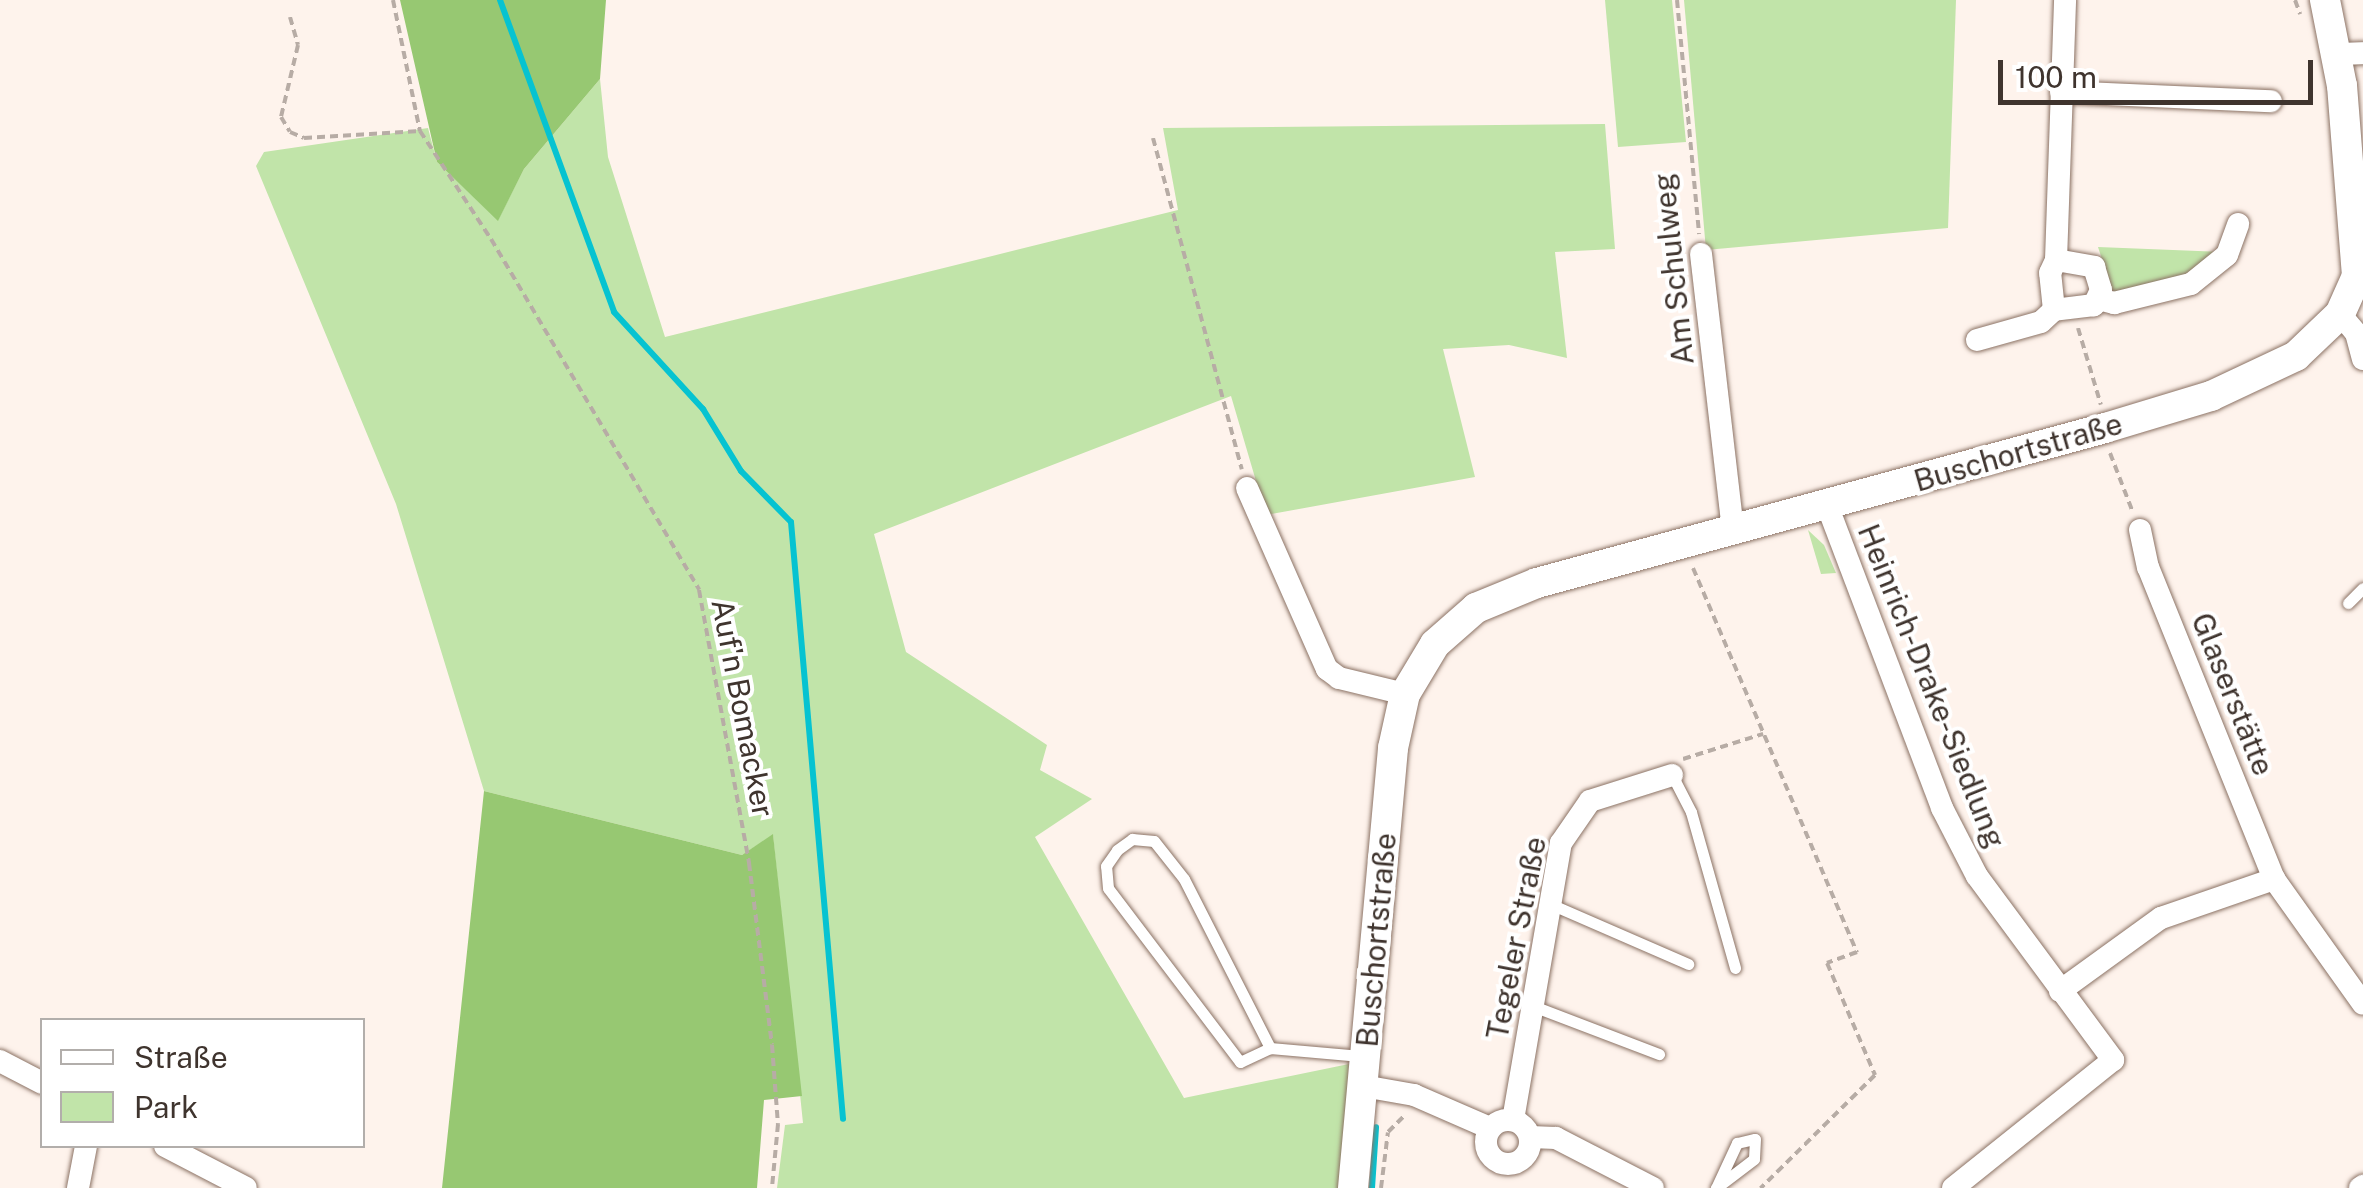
<!DOCTYPE html>
<html>
<head>
<meta charset="utf-8">
<style>
	body { margin:0 }
	#map { position:relative; width:2363px; height:1188px; overflow:hidden; background:#fef3ec; font-family:"Public Sans",sans-serif }
	div>[style] { position:absolute }
	[style*='--x'] { left:calc(var(--x)*1px); top:calc(var(--y)*1px); width:calc(var(--w)*1px); rotate:calc(var(--a)*1deg) }
	.green>* { inset:0; background:#c1e4a9 }
	.forest>* { inset:0; background:#97c872 }
	.stream>* { height:6px; margin:-3px; padding:0 3px; transform-origin:3px; border-radius:3px; background:#06c3d1 }
	.path>* { height:4px; margin-top:-2px; transform-origin:0; background:repeating-linear-gradient(90deg,#b7aca5 0 8px,transparent 0 13px) }
	.roads { filter:drop-shadow(0 0 2px #8b7264) drop-shadow(0 0 2px #8b7264) }
	.lane>* { height:11px; margin:-5.5px; padding:0 5.5px; transform-origin:5.5px; border-radius:5.5px; background:#fff }
	.street>* { height:22px; margin:-11px; padding:0 11px; transform-origin:11px; border-radius:11px; background:#fff }
	.street>.ring { margin:-11px; padding:0; box-sizing:content-box; background:none; border:22px solid #fff; border-radius:50% }
	.secondary>* { height:30px; margin:-15px; padding:0 15px; transform-origin:15px; border-radius:15px; background:#fff }
	span { translate:-50% -50%; white-space:nowrap; text-align:center; line-height:1.15; -webkit-text-stroke:8px #fff; paint-order:stroke }
	.street-label { font-size:30px; color:#3f342e }
	.legend { position:absolute; left:40px; top:1018px; width:325px; height:130px; box-sizing:border-box; background:#fff; border:2px solid #b2aeab; margin:0; padding:12px 18px; list-style:none; font-size:30px; color:#3f342e }
	.legend li { display:flex; align-items:center; gap:20px; height:50px }
	.legend b { width:50px; border:2px solid #b2aeab }
	.scale { position:absolute; left:1998px; top:60px; width:315px; height:45px; box-sizing:border-box; border:5px solid #3f342e; border-top:0; padding-left:12px; font-size:30px; line-height:35px; white-space:nowrap; color:#3f342e; -webkit-text-stroke:8px #fff; paint-order:stroke }
</style>
</head>
<body>
<div id="map">
	<div class="green">
		<i style="clip-path:polygon(1605px 0,1672px 0,1686px 142px,1618px 147px)"></i>
		<i style="clip-path:polygon(1684px 0,1956px 0,1948px 228px,1706px 250px)"></i>
		<i style="clip-path:polygon(600px 79px,608px 157px,665px 337px,1178px 210px,1163px 128px,1605px 124px,1615px 249px,1555px 252px,1567px 358px,1509px 345px,1443px 349px,1475px 477px,1266px 515px,1231px 396px,874px 534px,906px 652px,1047px 745px,1040px 770px,1092px 799px,1035px 837px,1184px 1098px,1349px 1064px,1340px 1188px,777px 1188px,785px 1125px,803px 1123px,773px 835px,742px 855px,484px 791px,396px 504px,256px 166px,264px 152px,428px 128px,437px 162px,498px 220px,524px 169px)"></i>
		<i style="clip-path:polygon(2098px 247px,2223px 252px,2206px 268px,2114px 296px)"></i>
		<i style="clip-path:polygon(1808px 530px,1824px 545px,1836px 573px,1821px 574px)"></i>
	</div>
	<div class="forest">
		<i style="clip-path:polygon(400px 0,606px 0,600px 79px,524px 169px,498px 221px,437px 162px)"></i>
		<i style="clip-path:polygon(484px 791px,742px 855px,773px 834px,802px 1096px,764px 1100px,757px 1188px,442px 1188px)"></i>
	</div>
	<div class="stream">
		<i style="--x:500;--y:0;--w:332;--a:69.9"></i>
		<i style="--x:614;--y:312;--w:132;--a:47.5"></i>
		<i style="--x:703;--y:409;--w:73;--a:58.5"></i>
		<i style="--x:741;--y:471;--w:71;--a:45.6"></i>
		<i style="--x:791;--y:522;--w:599;--a:85.02"></i>
		<i style="--x:1372;--y:1188;--w:61;--a:-86.2"></i>
	</div>
	<div class="path">
		<i style="--x:393;--y:0;--w:134;--a:78.4"></i>
		<i style="--x:420;--y:131;--w:129;--a:56.7"></i>
		<i style="--x:491;--y:239;--w:408;--a:59.3"></i>
		<i style="--x:699;--y:590;--w:278;--a:79.6"></i>
		<i style="--x:749;--y:863;--w:183;--a:82.8"></i>
		<i style="--x:772;--y:1045;--w:79;--a:85.7"></i>
		<i style="--x:778;--y:1124;--w:64;--a:95.4"></i>
		<i style="--x:1677;--y:0;--w:235;--a:84.6"></i>
		<i style="--x:2295;--y:0;--w:15;--a:70"></i>
		<i style="--x:290;--y:17;--w:29;--a:74"></i>
		<i style="--x:298;--y:45;--w:74;--a:103.3"></i>
		<i style="--x:281;--y:117;--w:17;--a:59"></i>
		<i style="--x:290;--y:132;--w:15;--a:23"></i>
		<i style="--x:304;--y:138;--w:116;--a:-3.5"></i>
		<i style="--x:1153;--y:138;--w:343;--a:75"></i>
		<i style="--x:2078;--y:328;--w:80;--a:73.4"></i>
		<i style="--x:2110;--y:453;--w:61;--a:68.9"></i>
		<i style="--x:1693;--y:568;--w:418;--a:66.9"></i>
		<i style="--x:1857;--y:952;--w:32;--a:160"></i>
		<i style="--x:1827;--y:963;--w:122;--a:66.8"></i>
		<i style="--x:1875;--y:1075;--w:161;--a:135.3"></i>
		<i style="--x:1683;--y:759;--w:84;--a:-17.4"></i>
		<i style="--x:1381;--y:1188;--w:56;--a:-82.9"></i>
		<i style="--x:1388;--y:1132;--w:23;--a:-45"></i>
	</div>
	<div class="roads">
		<div class="lane">
			<i style="--x:2348;--y:603;--w:21;--a:-45"></i>
			<i style="--x:1672;--y:775;--w:42;--a:62.8"></i>
			<i style="--x:1691;--y:812;--w:162;--a:74.2"></i>
			<i style="--x:1548;--y:903;--w:153;--a:23.5"></i>
			<i style="--x:1533;--y:1006;--w:135;--a:20.9"></i>
			<i style="--x:1270;--y:1048;--w:33;--a:155"></i>
			<i style="--x:1240;--y:1062;--w:218;--a:-127.2"></i>
			<i style="--x:1108;--y:888;--w:22;--a:-95"></i>
			<i style="--x:1106;--y:866;--w:19;--a:-55"></i>
			<i style="--x:1117;--y:850;--w:19;--a:-36"></i>
			<i style="--x:1132;--y:839;--w:22;--a:5"></i>
			<i style="--x:1154;--y:841;--w:48;--a:51.7"></i>
			<i style="--x:1184;--y:879;--w:190;--a:63"></i>
			<i style="--x:1270;--y:1048;--w:91;--a:5"></i>
			<i style="--x:1716;--y:1188;--w:50;--a:-65"></i>
			<i style="--x:1737;--y:1143;--w:18;--a:-13"></i>
			<i style="--x:1755;--y:1139;--w:20;--a:93"></i>
			<i style="--x:1754;--y:1159;--w:48;--a:142.7"></i>
		</div>
		<div class="street">
			<i style="--x:2338;--y:54;--w:25;--a:-2"></i>
			<i style="--x:2061;--y:92;--w:210;--a:2.5"></i>
			<i style="--x:1701;--y:254;--w:279;--a:83.4"></i>
			<i style="--x:2056;--y:260;--w:260;--a:-88"></i>
			<i style="--x:2056;--y:260;--w:39;--a:10"></i>
			<i style="--x:2094;--y:267;--w:24;--a:73"></i>
			<i style="--x:2101;--y:290;--w:17;--a:115"></i>
			<i style="--x:2094;--y:305;--w:40;--a:172.9"></i>
			<i style="--x:2054;--y:310;--w:37;--a:-96"></i>
			<i style="--x:2050;--y:273;--w:14;--a:-65"></i>
			<i style="--x:2099;--y:299;--w:16;--a:15"></i>
			<i style="--x:2114;--y:303;--w:79;--a:-13.9"></i>
			<i style="--x:2191;--y:284;--w:46;--a:-38.9"></i>
			<i style="--x:2227;--y:255;--w:33;--a:-70"></i>
			<i style="--x:2340;--y:314;--w:25;--a:50"></i>
			<i style="--x:2356;--y:333;--w:27;--a:75"></i>
			<i style="--x:1977;--y:340;--w:66;--a:-15.7"></i>
			<i style="--x:2041;--y:322;--w:18;--a:-43"></i>
			<i style="--x:1247;--y:488;--w:198;--a:66.2"></i>
			<i style="--x:1327;--y:669;--w:15;--a:37"></i>
			<i style="--x:1339;--y:678;--w:68;--a:13.6"></i>
			<i style="--x:1827;--y:505;--w:324;--a:69.2"></i>
			<i style="--x:1942;--y:808;--w:76;--a:62.8"></i>
			<i style="--x:1977;--y:876;--w:229;--a:53.5"></i>
			<i style="--x:2113;--y:1060;--w:205;--a:141.3"></i>
			<i style="--x:2140;--y:530;--w:38;--a:78"></i>
			<i style="--x:2148;--y:567;--w:336;--a:68"></i>
			<i style="--x:2274;--y:879;--w:153;--a:54.5"></i>
			<i style="--x:2060;--y:991;--w:125;--a:-35.9"></i>
			<i style="--x:2161;--y:918;--w:120;--a:-19"></i>
			<i style="--x:0;--y:1061;--w:47;--a:27.6"></i>
			<i style="--x:1363;--y:1086;--w:52;--a:10"></i>
			<i style="--x:1414;--y:1095;--w:83;--a:23.5"></i>
			<i class="ring" style="left:1486px;top:1120px;width:22px;height:22px"></i>
			<i style="--x:1513;--y:1120;--w:281;--a:-80.2"></i>
			<i style="--x:1561;--y:843;--w:51;--a:-55.4"></i>
			<i style="--x:1590;--y:801;--w:86;--a:-17.6"></i>
			<i style="--x:1530;--y:1137;--w:26;--a:2"></i>
			<i style="--x:1556;--y:1138;--w:109;--a:27.3"></i>
			<i style="--x:165;--y:1146;--w:91;--a:27.4"></i>
			<i style="--x:78;--y:1188;--w:43;--a:-79.2"></i>
			<i style="--x:2360;--y:1188;--w:4;--a:-34"></i>
		</div>
		<div class="secondary">
			<i style="--x:1353;--y:1188;--w:442;--a:-84.8"></i>
			<i style="--x:1393;--y:748;--w:55;--a:-77.5"></i>
			<i style="--x:1405;--y:694;--w:58;--a:-59"></i>
			<i style="--x:1435;--y:644;--w:55;--a:-41.3"></i>
			<i style="--x:1476;--y:608;--w:66;--a:-22.3"></i>
			<i style="--x:1537;--y:583;--w:589;--a:-15.26"></i>
			<i style="--x:2105;--y:428;--w:111;--a:-16.8"></i>
			<i style="--x:2211;--y:396;--w:94;--a:-25.2"></i>
			<i style="--x:2296;--y:356;--w:61;--a:-43.7"></i>
			<i style="--x:2340;--y:314;--w:42;--a:-65.9"></i>
			<i style="--x:2357;--y:276;--w:191;--a:-94.5"></i>
			<i style="--x:2342;--y:86;--w:88;--a:-101.2"></i>
		</div>
	</div>
	<div class="street-label">
		<span style="left:1673px;top:269px;rotate:-96deg">Am Schulweg</span>
		<span style="left:2018px;top:452px;rotate:-16deg">Buschortstraße</span>
		<span style="left:1932px;top:686px;rotate:68deg">Heinrich-Drake-Siedlung</span>
		<span style="left:2233px;top:694px;rotate:68deg">Glaserstätte</span>
		<span style="left:743px;top:708px;rotate:79deg">Auf'n Bomacker</span>
		<span style="left:1516px;top:938px;rotate:-79deg">Tegeler Straße</span>
		<span style="left:1376px;top:940px;rotate:-85deg">Buschortstraße</span>
	</div>
	<ul class="legend">
	<li><b style="height:12px;background:#fff"></b>Straße</li>
	<li><b style="height:28px;background:#c1e4a9"></b>Park</li>
	</ul>
	<div class="scale">100 m</div>
</div>
</body>
</html>
